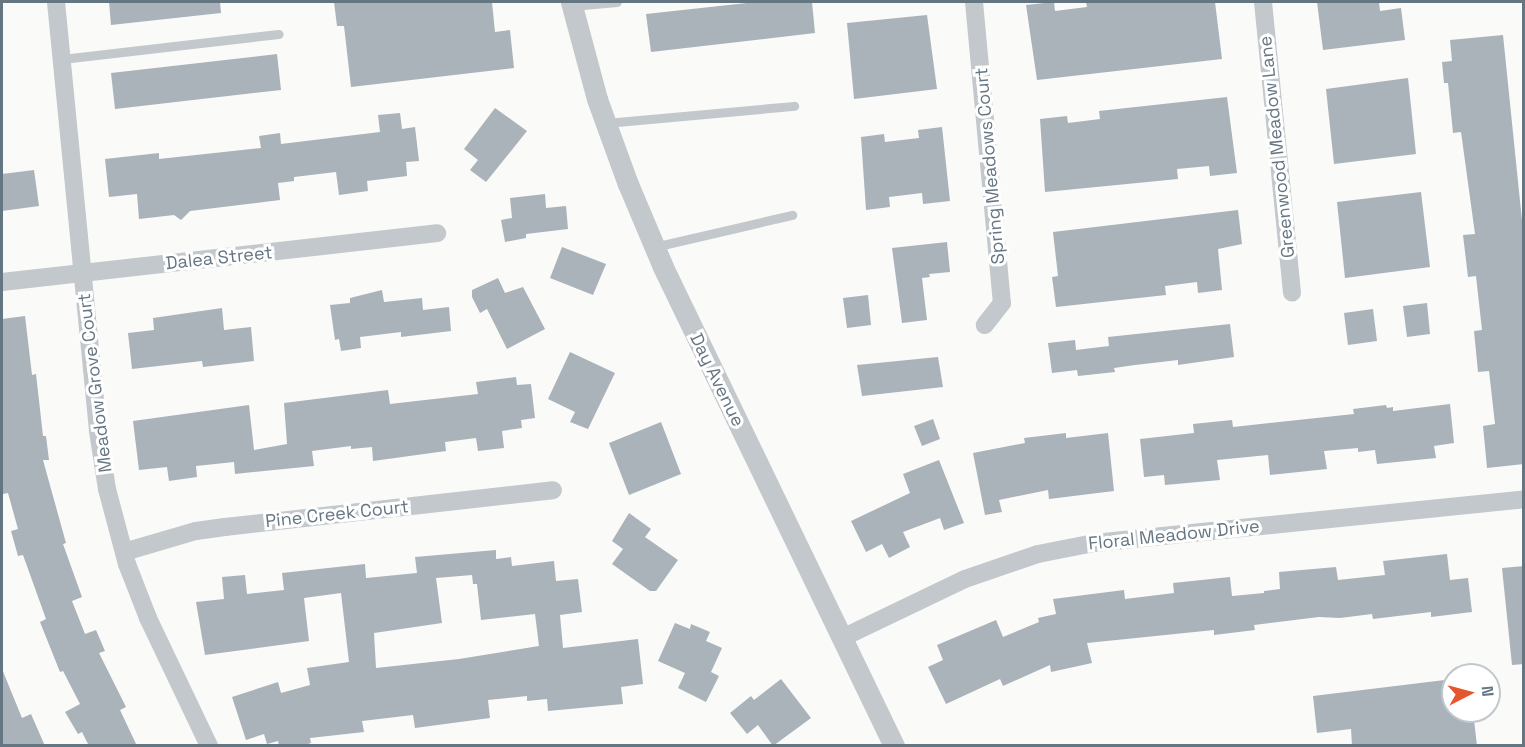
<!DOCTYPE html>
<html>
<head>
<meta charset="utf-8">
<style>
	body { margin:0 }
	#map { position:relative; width:1525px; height:747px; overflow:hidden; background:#fafaf8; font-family:"Space Grotesk",sans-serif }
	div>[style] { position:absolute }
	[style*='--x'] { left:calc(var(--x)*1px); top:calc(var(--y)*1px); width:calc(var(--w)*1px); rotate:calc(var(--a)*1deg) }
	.building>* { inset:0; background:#aab3b9 }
	.service>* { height:9px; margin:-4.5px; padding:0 4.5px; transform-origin:4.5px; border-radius:4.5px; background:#c3c8cc }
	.minor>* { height:18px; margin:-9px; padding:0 9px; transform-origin:9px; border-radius:9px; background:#c3c8cc }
	.tertiary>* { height:21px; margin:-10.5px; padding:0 10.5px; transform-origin:10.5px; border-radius:10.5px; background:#c3c8cc }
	span { translate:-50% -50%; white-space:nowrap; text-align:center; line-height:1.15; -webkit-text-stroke:6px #fff; paint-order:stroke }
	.street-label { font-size:18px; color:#657683 }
	.frame { position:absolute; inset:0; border:3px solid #657683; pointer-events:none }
	.north { position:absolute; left:1441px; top:663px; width:60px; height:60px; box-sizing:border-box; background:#fff; border:2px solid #c1c8cd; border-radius:50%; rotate:84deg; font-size:16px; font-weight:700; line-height:24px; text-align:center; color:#657683 }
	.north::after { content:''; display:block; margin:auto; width:21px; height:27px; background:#e4572e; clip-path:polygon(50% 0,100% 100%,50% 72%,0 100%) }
</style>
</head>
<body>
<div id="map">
	<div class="building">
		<i style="clip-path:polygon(109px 2px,220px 2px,221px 13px,111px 25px)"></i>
		<i style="clip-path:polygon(334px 2px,492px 2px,495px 32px,510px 30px,514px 68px,351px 87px,344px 26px,337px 26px)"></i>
		<i style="clip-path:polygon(756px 2px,812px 2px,815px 33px,651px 52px,646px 14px)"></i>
		<i style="clip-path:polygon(1054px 2px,1055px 11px,1087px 7px,1086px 2px,1215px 2px,1222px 59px,1037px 80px,1026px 5px)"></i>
		<i style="clip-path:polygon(1317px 2px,1379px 2px,1380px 11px,1401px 8px,1405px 40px,1323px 50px)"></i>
		<i style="clip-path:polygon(927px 15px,937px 89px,854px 99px,847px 23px)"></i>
		<i style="clip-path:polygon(1503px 35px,1524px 240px,1524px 464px,1487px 468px,1483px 426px,1495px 424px,1489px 371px,1478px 372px,1474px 331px,1482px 330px,1476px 276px,1468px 277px,1463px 235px,1475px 234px,1461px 132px,1453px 133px,1448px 83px,1444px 83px,1442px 62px,1452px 61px,1450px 40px)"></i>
		<i style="clip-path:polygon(277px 54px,281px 90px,115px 109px,111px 73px)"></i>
		<i style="clip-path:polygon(1408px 78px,1416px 154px,1334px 164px,1326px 89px)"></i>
		<i style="clip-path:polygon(1227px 97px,1237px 173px,1210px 176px,1209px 166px,1177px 169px,1178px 179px,1045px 192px,1040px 119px,1067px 116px,1068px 123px,1100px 119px,1099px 111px)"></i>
		<i style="clip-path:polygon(495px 108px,527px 131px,486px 182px,470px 170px,478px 160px,464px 149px)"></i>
		<i style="clip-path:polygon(400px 113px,402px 129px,415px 127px,419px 161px,406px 162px,407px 176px,367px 181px,368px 191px,339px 195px,336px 172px,294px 177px,294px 181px,278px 183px,280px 200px,190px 211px,181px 220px,174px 215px,139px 219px,137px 194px,109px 197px,105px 159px,159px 153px,159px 159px,261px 148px,259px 136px,280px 133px,281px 144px,380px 132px,378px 115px)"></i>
		<i style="clip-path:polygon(942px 127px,950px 201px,923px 204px,922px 193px,889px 197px,890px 207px,866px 210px,861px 137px,884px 134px,885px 142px,919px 138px,918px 130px)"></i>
		<i style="clip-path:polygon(34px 170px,39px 206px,2px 211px,2px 174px)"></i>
		<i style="clip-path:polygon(1421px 192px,1430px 267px,1345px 278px,1337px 202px)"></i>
		<i style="clip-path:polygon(545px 194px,546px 208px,566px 206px,568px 229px,526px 234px,526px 238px,505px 242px,501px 220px,512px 218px,510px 198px)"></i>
		<i style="clip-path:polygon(1238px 210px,1242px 244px,1218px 249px,1222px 290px,1198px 293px,1197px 282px,1165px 286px,1166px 295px,1056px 307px,1052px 277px,1058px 276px,1053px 232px)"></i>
		<i style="clip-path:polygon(947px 242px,950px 272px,929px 274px,930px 277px,922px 278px,927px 320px,902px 323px,892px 248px)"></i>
		<i style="clip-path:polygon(562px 247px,606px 264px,593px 295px,550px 278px)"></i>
		<i style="clip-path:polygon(498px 278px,505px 293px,523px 287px,545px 329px,507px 349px,487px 309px,480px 313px,472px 297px,472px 290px)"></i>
		<i style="clip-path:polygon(382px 290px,384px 302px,422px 298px,423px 310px,449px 307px,451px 331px,401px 337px,401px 332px,360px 337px,361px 348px,341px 351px,339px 339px,335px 340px,330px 305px,350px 303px,350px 298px)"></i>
		<i style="clip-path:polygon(868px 295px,871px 325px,847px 328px,843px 298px)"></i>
		<i style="clip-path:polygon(1427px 303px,1430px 334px,1407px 337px,1403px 306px)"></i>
		<i style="clip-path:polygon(222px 308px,224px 330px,251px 327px,254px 361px,203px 367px,202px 361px,132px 369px,128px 333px,154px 330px,153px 318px)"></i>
		<i style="clip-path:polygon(1373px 309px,1377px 341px,1348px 345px,1344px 313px)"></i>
		<i style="clip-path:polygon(25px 316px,32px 375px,36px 374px,43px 436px,46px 436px,49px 460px,43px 460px,66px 543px,63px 544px,82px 597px,72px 601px,85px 634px,96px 630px,105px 651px,99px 653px,126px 707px,120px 710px,137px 746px,89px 746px,82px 732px,78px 734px,65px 712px,80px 704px,63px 671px,60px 672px,40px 622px,46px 619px,23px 555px,18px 556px,11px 531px,18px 529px,8px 493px,3px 494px,2px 479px,2px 319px)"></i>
		<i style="clip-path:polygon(1230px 324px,1234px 357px,1178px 365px,1178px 360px,1135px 365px,1114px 368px,1115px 372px,1078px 376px,1077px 370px,1052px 373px,1048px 343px,1075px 340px,1076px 350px,1109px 346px,1108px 337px)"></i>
		<i style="clip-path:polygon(570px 352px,615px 373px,588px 429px,570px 422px,575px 412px,548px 399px)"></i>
		<i style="clip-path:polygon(938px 357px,943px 387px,862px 396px,857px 365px)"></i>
		<i style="clip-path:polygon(516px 377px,517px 385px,531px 384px,535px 418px,521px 420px,522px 428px,502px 431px,504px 448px,478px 451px,476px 438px,445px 442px,446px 451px,373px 461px,372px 447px,351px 449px,351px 446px,312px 451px,314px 466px,235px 474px,234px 462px,196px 466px,197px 477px,169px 481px,167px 467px,139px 470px,133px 421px,249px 405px,254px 450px,287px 444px,284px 403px,388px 390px,390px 404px,478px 394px,476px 382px)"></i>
		<i style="clip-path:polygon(1450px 404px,1454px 443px,1434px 446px,1436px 458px,1377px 464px,1375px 450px,1358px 452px,1358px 448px,1324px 451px,1327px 469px,1270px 475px,1268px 455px,1217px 460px,1220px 480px,1165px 485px,1164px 475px,1144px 477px,1140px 439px,1194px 433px,1193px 424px,1232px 420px,1233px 427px,1354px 414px,1353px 409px,1386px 405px,1387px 408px,1393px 407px,1393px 411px)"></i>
		<i style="clip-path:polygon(933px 419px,940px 439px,922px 446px,914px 426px)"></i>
		<i style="clip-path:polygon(661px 422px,681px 474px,629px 495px,609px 443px)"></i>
		<i style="clip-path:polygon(1066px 433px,1066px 438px,1108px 433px,1114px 491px,1049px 499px,1048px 490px,999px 500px,1002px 512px,985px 515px,973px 453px,1025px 443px,1024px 438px)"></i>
		<i style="clip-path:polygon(939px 460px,964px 523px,944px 530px,940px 518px,903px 532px,910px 547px,889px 558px,882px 544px,866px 552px,851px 521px,910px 493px,903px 474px)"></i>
		<i style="clip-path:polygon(629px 513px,651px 529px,645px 537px,678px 560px,656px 591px,650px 591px,612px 564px,623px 549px,612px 541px)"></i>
		<i style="clip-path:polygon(evenodd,496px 550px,496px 559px,511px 557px,512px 566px,554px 561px,556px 581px,578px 579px,582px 612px,560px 615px,563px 648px,638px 639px,643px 684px,621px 687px,623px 704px,548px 711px,547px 699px,527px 701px,527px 696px,488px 700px,490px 718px,415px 728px,413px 715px,362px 721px,364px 732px,310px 738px,311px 743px,302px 746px,279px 746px,278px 741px,267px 744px,264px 734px,246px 740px,232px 697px,278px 682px,281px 693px,310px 685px,307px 668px,349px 662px,341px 593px,304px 598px,309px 641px,205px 655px,196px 602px,224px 599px,222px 577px,245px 575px,247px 594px,284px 590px,282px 573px,365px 564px,366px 578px,417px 573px,415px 557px,496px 550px,472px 575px,473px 584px,477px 584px,481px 620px,535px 614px,539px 646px,459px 659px,376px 668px,374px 633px,442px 623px,436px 578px,472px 575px)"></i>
		<i style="clip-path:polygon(1447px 554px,1450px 580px,1468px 578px,1472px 612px,1431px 617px,1431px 612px,1373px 619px,1372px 614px,1340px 618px,1319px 617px,1254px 625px,1255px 630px,1214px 635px,1214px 630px,1087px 643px,1092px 663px,1051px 672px,1050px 665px,1003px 686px,1000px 679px,946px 704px,928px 667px,943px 660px,937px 645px,996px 620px,1003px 637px,1039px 622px,1038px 618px,1056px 614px,1053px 599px,1124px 590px,1125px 599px,1174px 593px,1173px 583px,1230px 577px,1232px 596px,1264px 593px,1264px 591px,1280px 589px,1279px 572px,1336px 567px,1338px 580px,1385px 575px,1383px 561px)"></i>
		<i style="clip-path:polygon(1524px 566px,1524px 664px,1512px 665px,1502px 568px)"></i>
		<i style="clip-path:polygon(675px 623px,690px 629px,691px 624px,710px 632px,706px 641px,722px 648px,711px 672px,719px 676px,706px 702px,678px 688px,685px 673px,658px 661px)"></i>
		<i style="clip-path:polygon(2px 669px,22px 718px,31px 714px,45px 746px,2px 746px)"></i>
		<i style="clip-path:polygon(781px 679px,811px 718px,773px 746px,758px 725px,747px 734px,730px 713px,751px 696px,754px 700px)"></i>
		<i style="clip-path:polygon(1453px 679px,1453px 711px,1473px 711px,1477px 746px,1352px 746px,1351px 729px,1317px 733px,1313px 696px)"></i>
	</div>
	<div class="service">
		<i style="--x:572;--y:6;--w:45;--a:-5.1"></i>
		<i style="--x:62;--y:59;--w:218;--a:-6.6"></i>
		<i style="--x:606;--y:123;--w:189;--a:-5.2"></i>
		<i style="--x:654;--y:247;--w:142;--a:-13.1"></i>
	</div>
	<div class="minor">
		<i style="--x:56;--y:2;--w:431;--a:84.4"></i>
		<i style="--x:98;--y:431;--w:59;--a:81.2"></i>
		<i style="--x:107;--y:489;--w:78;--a:75.1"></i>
		<i style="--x:127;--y:564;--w:58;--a:68.7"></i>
		<i style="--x:148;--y:618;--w:142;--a:64.5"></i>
		<i style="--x:974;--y:2;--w:302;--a:84.7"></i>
		<i style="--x:1002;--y:303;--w:28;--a:128"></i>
		<i style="--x:1263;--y:2;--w:292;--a:84.3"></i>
		<i style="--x:2;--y:282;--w:438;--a:-6.4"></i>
		<i style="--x:124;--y:552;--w:75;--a:-16.3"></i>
		<i style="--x:196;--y:531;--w:29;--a:-8"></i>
		<i style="--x:225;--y:527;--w:330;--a:-6.4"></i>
		<i style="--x:842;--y:638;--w:136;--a:-25.6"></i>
		<i style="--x:965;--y:579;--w:77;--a:-18.9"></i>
		<i style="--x:1038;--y:554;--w:57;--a:-11.1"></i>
		<i style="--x:1094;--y:543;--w:432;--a:-5.8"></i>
	</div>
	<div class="tertiary">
		<i style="--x:571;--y:2;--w:100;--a:75"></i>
		<i style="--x:597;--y:99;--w:90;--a:70"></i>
		<i style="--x:628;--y:184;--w:90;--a:67.1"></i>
		<i style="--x:663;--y:267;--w:532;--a:64.25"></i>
	</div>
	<div class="street-label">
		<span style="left:1277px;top:147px;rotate:-96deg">Greenwood Meadow Lane</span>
		<span style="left:990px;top:166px;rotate:-95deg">Spring Meadows Court</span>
		<span style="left:219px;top:258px;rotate:-6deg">Dalea Street</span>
		<span style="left:717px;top:380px;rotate:64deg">Day Avenue</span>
		<span style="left:95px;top:383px;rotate:-97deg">Meadow Grove Court</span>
		<span style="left:337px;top:514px;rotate:-6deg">Pine Creek Court</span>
		<span style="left:1174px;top:535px;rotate:-6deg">Floral Meadow Drive</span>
	</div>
	<div class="frame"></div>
	<div class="north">N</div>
</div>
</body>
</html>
